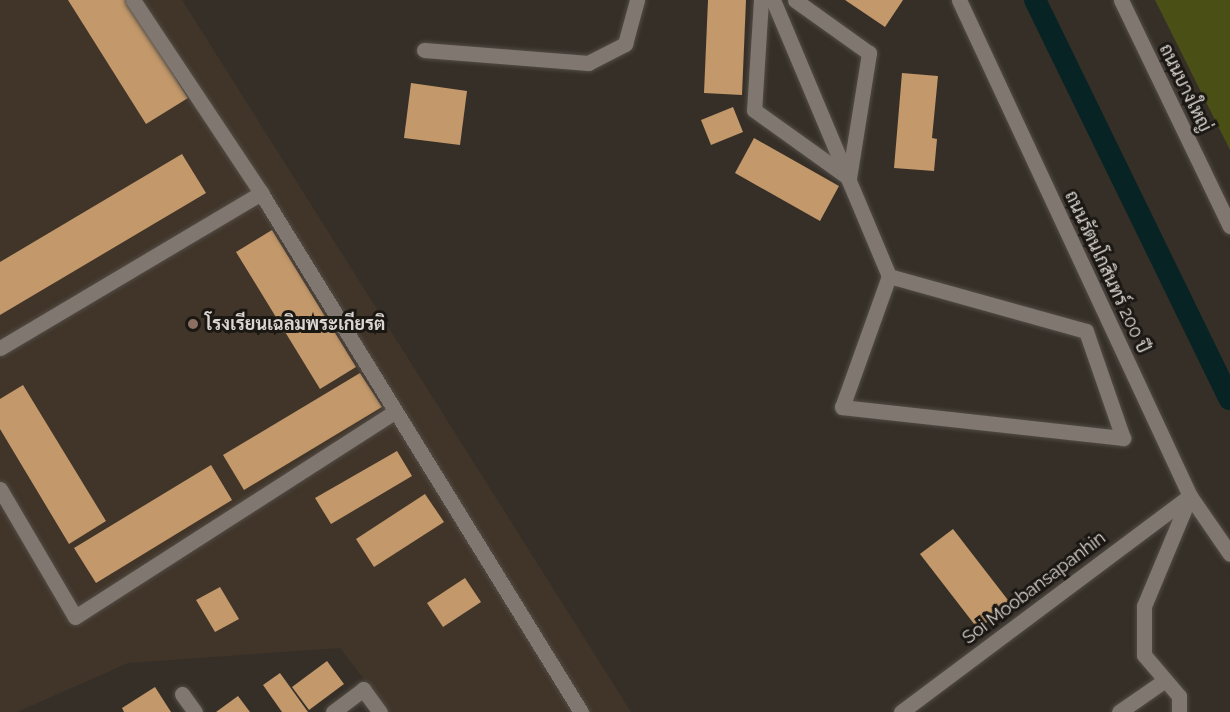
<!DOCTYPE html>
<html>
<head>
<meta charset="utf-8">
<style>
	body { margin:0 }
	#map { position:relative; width:1230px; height:712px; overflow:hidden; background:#362f28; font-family:Raleway,Sarabun,sans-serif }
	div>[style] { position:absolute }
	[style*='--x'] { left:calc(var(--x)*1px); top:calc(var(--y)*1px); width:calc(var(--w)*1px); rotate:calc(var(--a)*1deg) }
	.built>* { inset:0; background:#413529 }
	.green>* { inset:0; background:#4a4f15 }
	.canal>* { height:22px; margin:-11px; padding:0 11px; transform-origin:11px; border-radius:11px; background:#082323 }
	.building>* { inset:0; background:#c3986a }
	.roads { filter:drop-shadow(0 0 2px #524c46) drop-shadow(0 0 2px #524c46) }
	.minor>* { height:15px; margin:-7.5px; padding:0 7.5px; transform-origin:7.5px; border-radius:7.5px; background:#807870 }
	.dots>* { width:16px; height:16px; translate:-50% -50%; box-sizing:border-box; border:3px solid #1b1814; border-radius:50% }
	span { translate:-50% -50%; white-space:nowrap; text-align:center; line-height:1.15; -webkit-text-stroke:6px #1b1814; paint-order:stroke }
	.street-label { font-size:18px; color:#dbd6d2 }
	.poi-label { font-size:18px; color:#dbd6d2; font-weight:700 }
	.left { translate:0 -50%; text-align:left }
</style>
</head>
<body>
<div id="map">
	<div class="built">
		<i style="clip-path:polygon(0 0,182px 0,631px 712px,389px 712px,340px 648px,128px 663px,17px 712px,0 712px)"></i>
	</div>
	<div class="green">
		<i style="clip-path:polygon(1155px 0,1230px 0,1230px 150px)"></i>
	</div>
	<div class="canal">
		<i style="--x:1035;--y:0;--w:444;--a:64"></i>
	</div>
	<div class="building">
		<i style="clip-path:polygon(68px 0,126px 0,188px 98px,146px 124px)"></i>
		<i style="clip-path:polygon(708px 0,746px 0,742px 95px,704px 93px)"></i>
		<i style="clip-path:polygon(845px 0,903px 0,885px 27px)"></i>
		<i style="clip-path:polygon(902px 73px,938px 76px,932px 138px,937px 139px,934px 171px,894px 168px)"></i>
		<i style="clip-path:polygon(411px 83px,467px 91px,460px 145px,404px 138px)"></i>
		<i style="clip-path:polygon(733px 107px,743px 132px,711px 145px,701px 120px)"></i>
		<i style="clip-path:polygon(754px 138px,839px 186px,820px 221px,735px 173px)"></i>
		<i style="clip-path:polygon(182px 154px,206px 193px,0 315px,0 262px)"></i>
		<i style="clip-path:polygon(272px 230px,356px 367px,320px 389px,236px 252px)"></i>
		<i style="clip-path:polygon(360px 373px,382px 407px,244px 490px,223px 455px)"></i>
		<i style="clip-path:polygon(23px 385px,106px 521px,69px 544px,0 429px,0 399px)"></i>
		<i style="clip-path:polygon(397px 451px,412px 476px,331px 524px,315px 498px)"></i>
		<i style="clip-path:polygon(211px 465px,232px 500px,96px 583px,74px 548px)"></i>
		<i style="clip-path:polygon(425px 494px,444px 522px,374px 567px,356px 539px)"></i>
		<i style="clip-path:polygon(953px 529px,1011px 604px,978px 629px,920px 554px)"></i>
		<i style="clip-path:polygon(465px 578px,481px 602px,443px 627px,427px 603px)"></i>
		<i style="clip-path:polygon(220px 587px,239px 619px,215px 632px,196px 600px)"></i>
		<i style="clip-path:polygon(327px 661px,344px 684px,309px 710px,292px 687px)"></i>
		<i style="clip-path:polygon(280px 673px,308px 712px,282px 712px,263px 685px)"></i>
		<i style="clip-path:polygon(155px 687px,171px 712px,124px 712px,122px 708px)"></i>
		<i style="clip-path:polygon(238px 696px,250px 712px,216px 712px)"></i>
	</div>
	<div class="roads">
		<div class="minor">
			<i style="--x:133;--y:0;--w:232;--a:56.4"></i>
			<i style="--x:261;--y:193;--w:610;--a:58.34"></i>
			<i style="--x:761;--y:0;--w:110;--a:93.6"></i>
			<i style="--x:754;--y:110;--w:117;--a:35.6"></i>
			<i style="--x:849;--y:178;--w:127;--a:-80.9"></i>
			<i style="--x:869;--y:53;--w:91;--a:-144.4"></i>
			<i style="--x:773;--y:0;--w:299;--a:67.2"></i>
			<i style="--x:889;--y:276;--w:139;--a:109.7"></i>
			<i style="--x:842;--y:407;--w:283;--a:6.3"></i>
			<i style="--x:1123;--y:438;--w:113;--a:-109.1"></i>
			<i style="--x:1086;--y:331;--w:205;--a:-164.4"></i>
			<i style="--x:959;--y:0;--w:547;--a:65.03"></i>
			<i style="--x:1190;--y:496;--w:70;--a:55.4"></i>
			<i style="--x:1121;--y:0;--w:251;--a:64.3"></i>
			<i style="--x:424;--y:50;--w:165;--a:4.5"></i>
			<i style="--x:588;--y:63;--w:42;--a:-27.2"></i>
			<i style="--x:625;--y:44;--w:46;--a:-74.7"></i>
			<i style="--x:0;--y:348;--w:304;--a:-30.7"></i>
			<i style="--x:0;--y:489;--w:148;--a:59.6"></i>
			<i style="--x:75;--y:617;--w:379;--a:-32.7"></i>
			<i style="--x:182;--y:694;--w:22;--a:54"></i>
			<i style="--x:333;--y:712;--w:38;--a:-37"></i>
			<i style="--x:363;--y:689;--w:29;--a:54"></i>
			<i style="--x:901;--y:712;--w:361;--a:-36.8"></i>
			<i style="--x:1119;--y:712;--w:56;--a:-34.8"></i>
			<i style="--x:1179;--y:712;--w:16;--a:-90"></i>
			<i style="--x:1179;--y:696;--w:54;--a:-130.5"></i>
			<i style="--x:1144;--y:655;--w:49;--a:-90"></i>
			<i style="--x:1144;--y:606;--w:119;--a:-67.3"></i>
		</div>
	</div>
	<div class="dots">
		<i style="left:193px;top:324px;background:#8d6e63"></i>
	</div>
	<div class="street-label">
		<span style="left:1185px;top:88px;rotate:64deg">ถนนบางใหญ่</span>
		<span style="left:1107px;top:272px;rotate:65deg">ถนนรัตนโกสินทร์ 200 ปี</span>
		<span style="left:1034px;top:588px;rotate:-37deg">Soi Moobansapanhin</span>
	</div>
	<div class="poi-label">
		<span class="left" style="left:205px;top:324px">โรงเรียนเฉลิมพระเกียรติ</span>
	</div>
</div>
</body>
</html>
